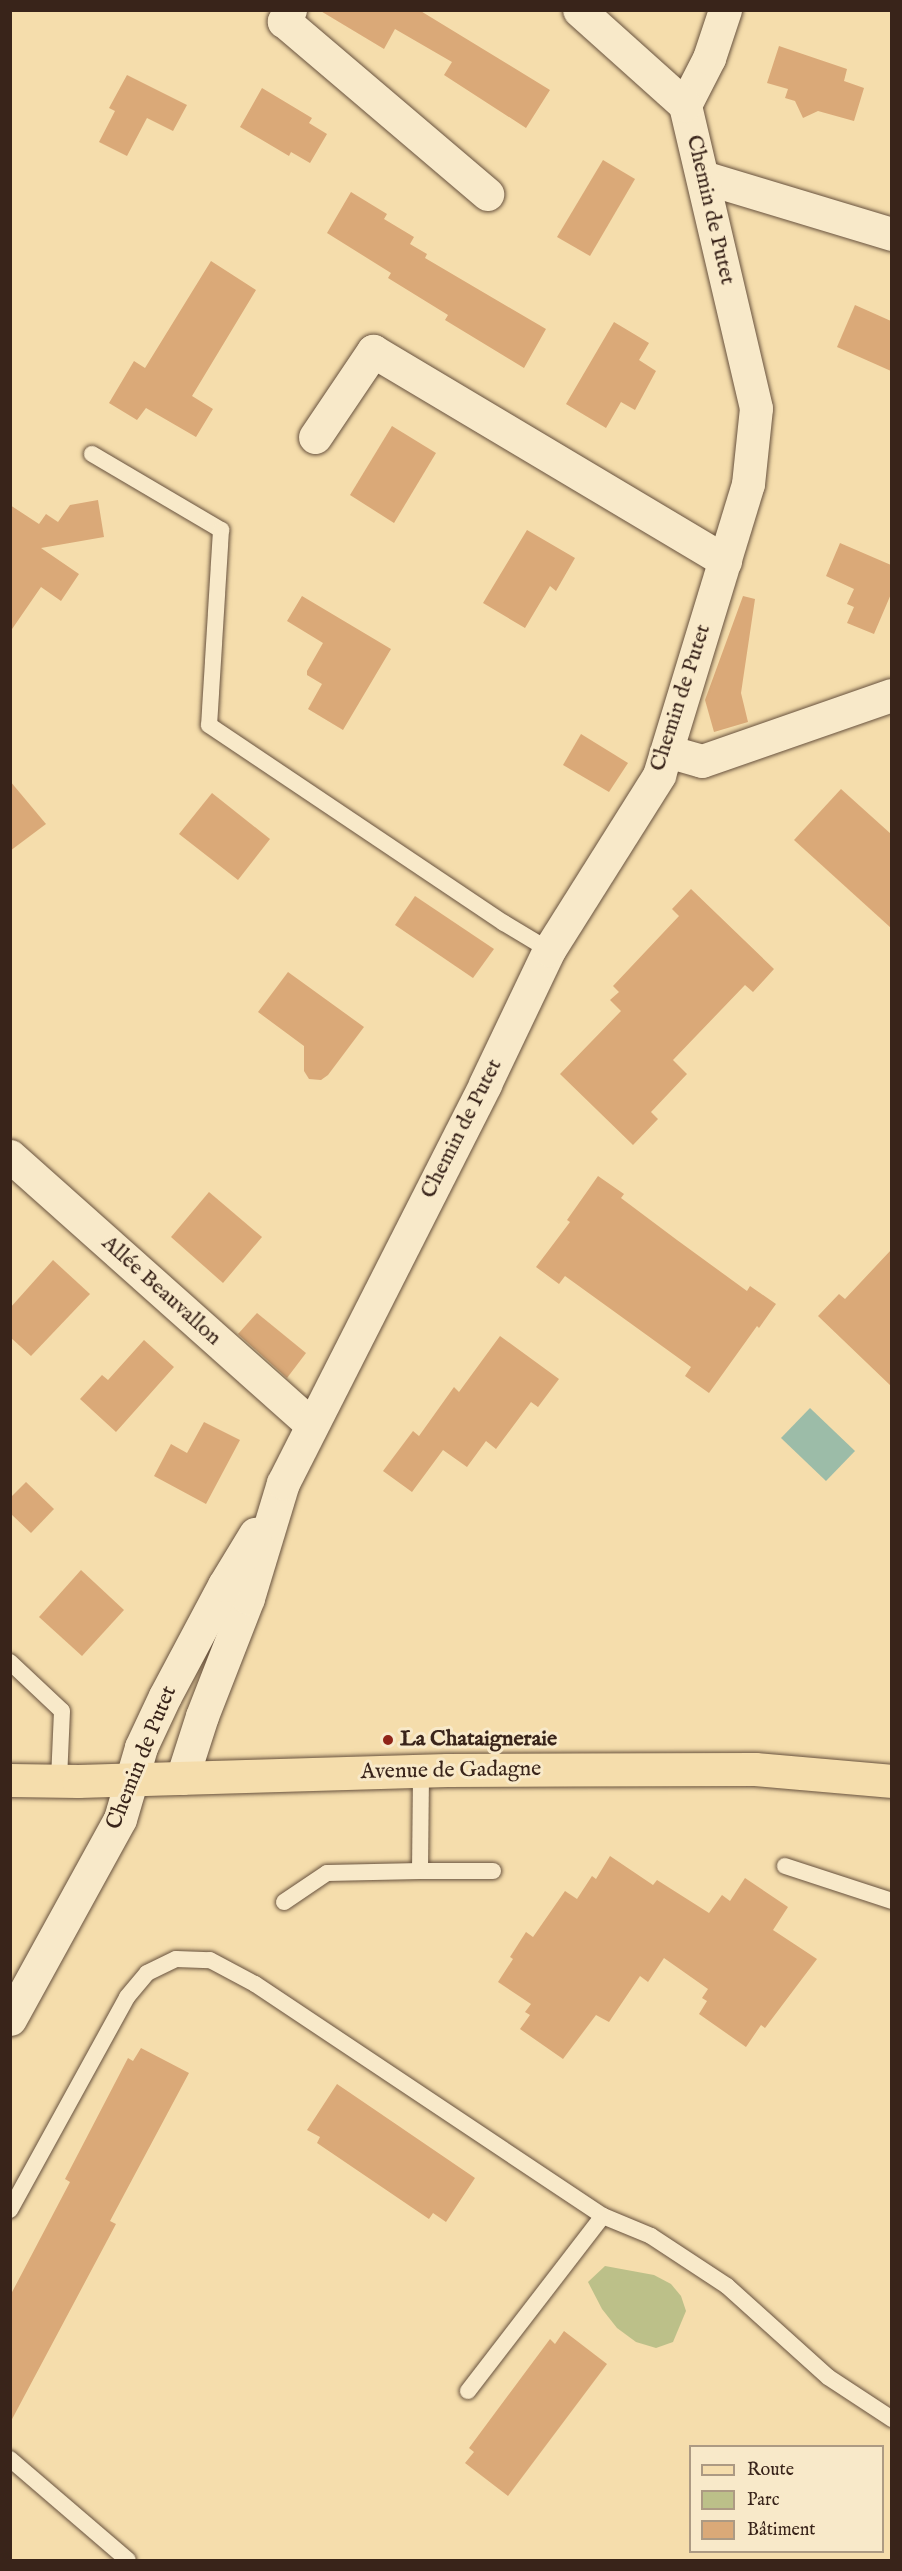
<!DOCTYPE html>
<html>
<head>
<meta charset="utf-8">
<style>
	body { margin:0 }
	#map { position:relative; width:902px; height:2571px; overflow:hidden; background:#f5ddac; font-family:"IM FELL English",serif }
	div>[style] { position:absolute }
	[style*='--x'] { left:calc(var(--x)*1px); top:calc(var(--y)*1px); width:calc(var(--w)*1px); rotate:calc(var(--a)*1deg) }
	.green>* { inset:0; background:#bcc089 }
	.water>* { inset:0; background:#9cbca8 }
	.building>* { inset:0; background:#daa978 }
	.roads { filter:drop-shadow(0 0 2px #68523e) drop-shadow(0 0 2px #68523e) }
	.lane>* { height:16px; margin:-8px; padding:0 8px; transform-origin:8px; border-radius:8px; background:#f8e9c9 }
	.street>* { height:33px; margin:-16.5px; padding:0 16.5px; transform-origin:16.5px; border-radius:16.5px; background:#f8e9c9 }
	.primary>* { height:33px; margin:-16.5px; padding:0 16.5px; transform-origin:16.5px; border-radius:16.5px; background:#f5ddac }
	.dots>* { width:16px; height:16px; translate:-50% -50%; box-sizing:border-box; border:3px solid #f8e9c9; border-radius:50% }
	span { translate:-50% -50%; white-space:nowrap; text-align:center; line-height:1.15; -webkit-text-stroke:6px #f8e9c9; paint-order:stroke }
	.street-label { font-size:22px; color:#39241a }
	.poi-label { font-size:22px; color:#39241a; font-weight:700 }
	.left { translate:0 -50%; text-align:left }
	.frame { position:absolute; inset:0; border:12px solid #39241a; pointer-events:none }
	.legend { position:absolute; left:689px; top:2445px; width:195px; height:108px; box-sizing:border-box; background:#f8e9c9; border:2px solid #ac9a83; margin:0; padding:8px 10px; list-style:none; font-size:18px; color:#39241a }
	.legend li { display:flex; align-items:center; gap:12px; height:30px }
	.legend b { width:30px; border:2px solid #ac9a83 }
</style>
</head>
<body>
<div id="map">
	<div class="green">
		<i style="clip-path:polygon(605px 2266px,654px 2275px,671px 2284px,681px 2296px,686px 2311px,673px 2342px,656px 2348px,636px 2342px,617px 2328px,602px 2309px,588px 2282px)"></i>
	</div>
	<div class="water">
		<i style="clip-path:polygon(810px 1408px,855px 1451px,826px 1481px,781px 1438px)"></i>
	</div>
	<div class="building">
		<i style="clip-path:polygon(319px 10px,419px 10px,550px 90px,526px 128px,444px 75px,452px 62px,395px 29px,384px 49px)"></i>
		<i style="clip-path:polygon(779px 46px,847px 69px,844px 81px,864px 88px,854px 121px,818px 111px,803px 118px,795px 101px,785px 98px,788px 89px,767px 83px)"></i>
		<i style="clip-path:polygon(127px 75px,187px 105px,173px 131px,147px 118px,127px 156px,99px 142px,115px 111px,109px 108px)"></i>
		<i style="clip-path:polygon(262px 88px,312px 118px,309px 123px,327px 134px,310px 163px,291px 152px,289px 156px,240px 127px)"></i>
		<i style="clip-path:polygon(603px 160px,635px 179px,590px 256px,557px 237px)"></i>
		<i style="clip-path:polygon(351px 192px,387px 214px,384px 219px,414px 237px,410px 244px,427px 254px,425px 258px,546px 329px,524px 368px,445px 320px,448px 315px,388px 278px,391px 273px,327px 233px)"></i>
		<i style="clip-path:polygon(211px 261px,256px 290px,192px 396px,213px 409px,196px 437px,146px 408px,137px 420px,109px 403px,134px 361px,145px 368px)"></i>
		<i style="clip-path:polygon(855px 305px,891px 321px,891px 371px,837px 347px)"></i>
		<i style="clip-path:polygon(614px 322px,649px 343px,639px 360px,656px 371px,635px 410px,621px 402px,606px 428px,566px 404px)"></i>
		<i style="clip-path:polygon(392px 426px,436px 453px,394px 523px,350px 495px)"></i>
		<i style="clip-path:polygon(98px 500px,104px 537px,41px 548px,79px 574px,61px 601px,41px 587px,10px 632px,10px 505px,39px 524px,46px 514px,58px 522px,70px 505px)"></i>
		<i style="clip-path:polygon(527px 530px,575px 558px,556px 591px,550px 586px,525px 628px,483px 603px)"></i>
		<i style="clip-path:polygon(840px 543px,891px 565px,891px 594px,874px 634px,847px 623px,854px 607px,847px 604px,854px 589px,826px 576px)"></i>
		<i style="clip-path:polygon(302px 596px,391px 649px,343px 730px,308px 709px,322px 684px,307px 675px,307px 671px,323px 643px,287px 621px)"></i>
		<i style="clip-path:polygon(743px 596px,755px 599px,741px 693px,748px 722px,714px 732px,705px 700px)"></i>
		<i style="clip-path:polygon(581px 734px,628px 763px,609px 792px,563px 765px)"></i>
		<i style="clip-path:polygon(10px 781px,46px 824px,10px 851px)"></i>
		<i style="clip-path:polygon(841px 789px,891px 834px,891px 928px,794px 840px)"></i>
		<i style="clip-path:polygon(212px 793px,270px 839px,238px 880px,179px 834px)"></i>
		<i style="clip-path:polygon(691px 889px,774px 969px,753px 992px,745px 985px,673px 1060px,687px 1074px,651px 1112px,658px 1119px,633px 1145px,560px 1074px,621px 1011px,610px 1000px,619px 992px,613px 986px,679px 916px,672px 909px)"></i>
		<i style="clip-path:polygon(415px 896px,494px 949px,473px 978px,395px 925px)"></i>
		<i style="clip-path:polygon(288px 972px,364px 1027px,328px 1075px,321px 1080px,309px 1079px,304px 1071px,304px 1046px,258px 1012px)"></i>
		<i style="clip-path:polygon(598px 1176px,624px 1194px,621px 1198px,677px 1240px,747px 1291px,750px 1286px,776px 1304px,759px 1328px,757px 1326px,709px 1393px,685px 1376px,691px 1367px,565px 1276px,559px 1284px,536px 1267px,570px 1222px,567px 1220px)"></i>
		<i style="clip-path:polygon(209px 1192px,262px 1237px,223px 1283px,171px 1237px)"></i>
		<i style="clip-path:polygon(891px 1250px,891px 1386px,818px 1316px,839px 1294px,845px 1299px)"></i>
		<i style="clip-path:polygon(53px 1260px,90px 1294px,31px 1356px,10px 1337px,10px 1308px)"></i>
		<i style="clip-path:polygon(257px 1313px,306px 1353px,287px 1378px,238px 1334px)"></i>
		<i style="clip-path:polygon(500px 1336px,559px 1379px,538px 1407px,531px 1402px,496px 1449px,486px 1441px,467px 1467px,443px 1450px,412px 1492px,383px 1471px,413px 1431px,419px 1436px,454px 1387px,459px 1392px)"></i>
		<i style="clip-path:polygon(144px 1340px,174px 1367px,116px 1432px,80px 1399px,102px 1375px,108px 1380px)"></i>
		<i style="clip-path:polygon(204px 1422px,240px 1440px,206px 1504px,154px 1476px,171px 1444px,187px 1453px)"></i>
		<i style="clip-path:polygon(26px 1482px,54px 1509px,31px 1533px,10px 1513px,10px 1498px)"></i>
		<i style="clip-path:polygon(81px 1570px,124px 1610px,82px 1656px,39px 1617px)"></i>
		<i style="clip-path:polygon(610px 1856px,653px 1885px,657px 1880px,709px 1913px,722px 1895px,730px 1901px,745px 1878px,788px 1907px,773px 1930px,817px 1959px,765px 2028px,761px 2025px,746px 2047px,699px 2014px,707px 2001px,702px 1998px,708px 1989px,664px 1958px,648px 1982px,640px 1976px,609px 2022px,596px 2015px,563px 2059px,520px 2029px,530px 2015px,525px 2012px,531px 2004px,498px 1982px,513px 1959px,510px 1957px,526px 1932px,533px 1937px,565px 1891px,577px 1899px,592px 1876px,596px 1879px)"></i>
		<i style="clip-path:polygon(141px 2048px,189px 2073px,110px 2221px,116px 2224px,10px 2423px,10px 2296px,70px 2182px,65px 2179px,128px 2058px,133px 2061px)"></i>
		<i style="clip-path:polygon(337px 2084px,475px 2178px,446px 2222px,433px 2213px,429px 2219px,317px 2143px,320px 2137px,307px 2130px)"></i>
		<i style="clip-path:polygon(564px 2331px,607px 2364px,508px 2496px,465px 2463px,474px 2452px,469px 2448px,550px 2339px,555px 2344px)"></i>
	</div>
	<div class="roads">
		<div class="lane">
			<i style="--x:92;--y:454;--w:150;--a:30.5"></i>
			<i style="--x:221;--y:530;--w:195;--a:93.5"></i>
			<i style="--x:209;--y:725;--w:355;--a:33.9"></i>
			<i style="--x:504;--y:923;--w:52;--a:31"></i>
			<i style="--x:10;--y:1662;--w:71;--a:43.3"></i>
			<i style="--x:62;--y:1711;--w:70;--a:92.5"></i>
			<i style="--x:785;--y:1866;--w:113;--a:18.1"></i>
			<i style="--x:420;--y:1871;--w:73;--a:0"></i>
			<i style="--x:284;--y:1902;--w:52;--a:-34"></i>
			<i style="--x:327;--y:1873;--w:93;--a:-1.2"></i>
			<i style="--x:420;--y:1871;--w:101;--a:-89.4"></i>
			<i style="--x:10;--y:2210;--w:243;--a:-61.2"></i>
			<i style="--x:127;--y:1997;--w:31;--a:-50"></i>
			<i style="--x:147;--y:1973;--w:32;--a:-26"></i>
			<i style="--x:176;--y:1959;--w:34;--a:2"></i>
			<i style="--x:210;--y:1960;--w:51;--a:28.1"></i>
			<i style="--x:255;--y:1984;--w:418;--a:33.7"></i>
			<i style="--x:603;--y:2216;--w:52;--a:22.6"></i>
			<i style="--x:651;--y:2236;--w:91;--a:33.3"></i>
			<i style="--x:727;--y:2286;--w:136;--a:42"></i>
			<i style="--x:828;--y:2377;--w:77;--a:33.3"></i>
			<i style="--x:468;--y:2391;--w:221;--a:-52.4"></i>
			<i style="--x:10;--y:2459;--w:155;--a:40.6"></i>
		</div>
		<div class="street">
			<i style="--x:290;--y:10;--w:13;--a:119"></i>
			<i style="--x:284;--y:21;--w:267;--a:40.4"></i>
			<i style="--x:685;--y:105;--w:53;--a:-62.9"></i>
			<i style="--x:709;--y:58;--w:51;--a:-71.6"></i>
			<i style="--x:703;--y:177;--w:197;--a:16.8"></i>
			<i style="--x:315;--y:437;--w:104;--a:-56"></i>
			<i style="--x:373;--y:351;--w:410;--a:30.8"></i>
			<i style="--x:667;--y:751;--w:36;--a:16"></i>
			<i style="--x:702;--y:761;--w:201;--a:-19.2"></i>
			<i style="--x:10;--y:1156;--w:404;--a:41.7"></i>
			<i style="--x:182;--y:1778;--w:65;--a:-72.1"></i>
			<i style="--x:202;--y:1716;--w:127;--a:-68.7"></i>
			<i style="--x:248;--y:1598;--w:120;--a:-73.1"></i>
			<i style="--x:283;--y:1483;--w:447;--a:-63.1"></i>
			<i style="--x:485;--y:1084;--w:148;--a:-64.5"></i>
			<i style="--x:549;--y:950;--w:207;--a:-57.8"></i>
			<i style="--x:659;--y:775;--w:304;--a:-73"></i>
			<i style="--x:748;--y:484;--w:76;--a:-84"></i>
			<i style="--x:756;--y:408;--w:311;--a:-103.2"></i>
			<i style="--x:685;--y:105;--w:142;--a:-138.1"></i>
			<i style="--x:10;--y:2019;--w:228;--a:-61.2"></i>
			<i style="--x:120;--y:1819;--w:75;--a:-73.7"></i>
			<i style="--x:141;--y:1747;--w:56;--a:-64.8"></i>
			<i style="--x:165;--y:1696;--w:126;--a:-62"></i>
			<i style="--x:224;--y:1585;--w:60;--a:-58.7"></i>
		</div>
		<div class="primary">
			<i style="--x:10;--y:1780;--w:68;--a:0.8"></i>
			<i style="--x:78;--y:1781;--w:369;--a:-1.7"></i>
			<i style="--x:447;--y:1770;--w:308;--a:-0.2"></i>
			<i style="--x:755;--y:1769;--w:138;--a:5"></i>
		</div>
	</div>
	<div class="dots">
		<i style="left:388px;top:1740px;background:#8f2418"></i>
	</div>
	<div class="street-label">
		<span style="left:710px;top:210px;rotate:77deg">Chemin de Putet</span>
		<span style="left:681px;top:698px;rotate:-72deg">Chemin de Putet</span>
		<span style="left:462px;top:1129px;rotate:-63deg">Chemin de Putet</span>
		<span style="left:161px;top:1291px;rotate:42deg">Allée Beauvallon</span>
		<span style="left:142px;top:1758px;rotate:-68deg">Chemin de Putet</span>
		<span style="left:451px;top:1771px;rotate:-1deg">Avenue de Gadagne</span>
	</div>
	<div class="poi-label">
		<span class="left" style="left:400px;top:1740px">La Chataigneraie</span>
	</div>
	<div class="frame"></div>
	<ul class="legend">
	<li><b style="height:8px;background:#f5ddac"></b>Route</li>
	<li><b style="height:16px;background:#bcc089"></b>Parc</li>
	<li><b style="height:16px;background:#daa978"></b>Bâtiment</li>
	</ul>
</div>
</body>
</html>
